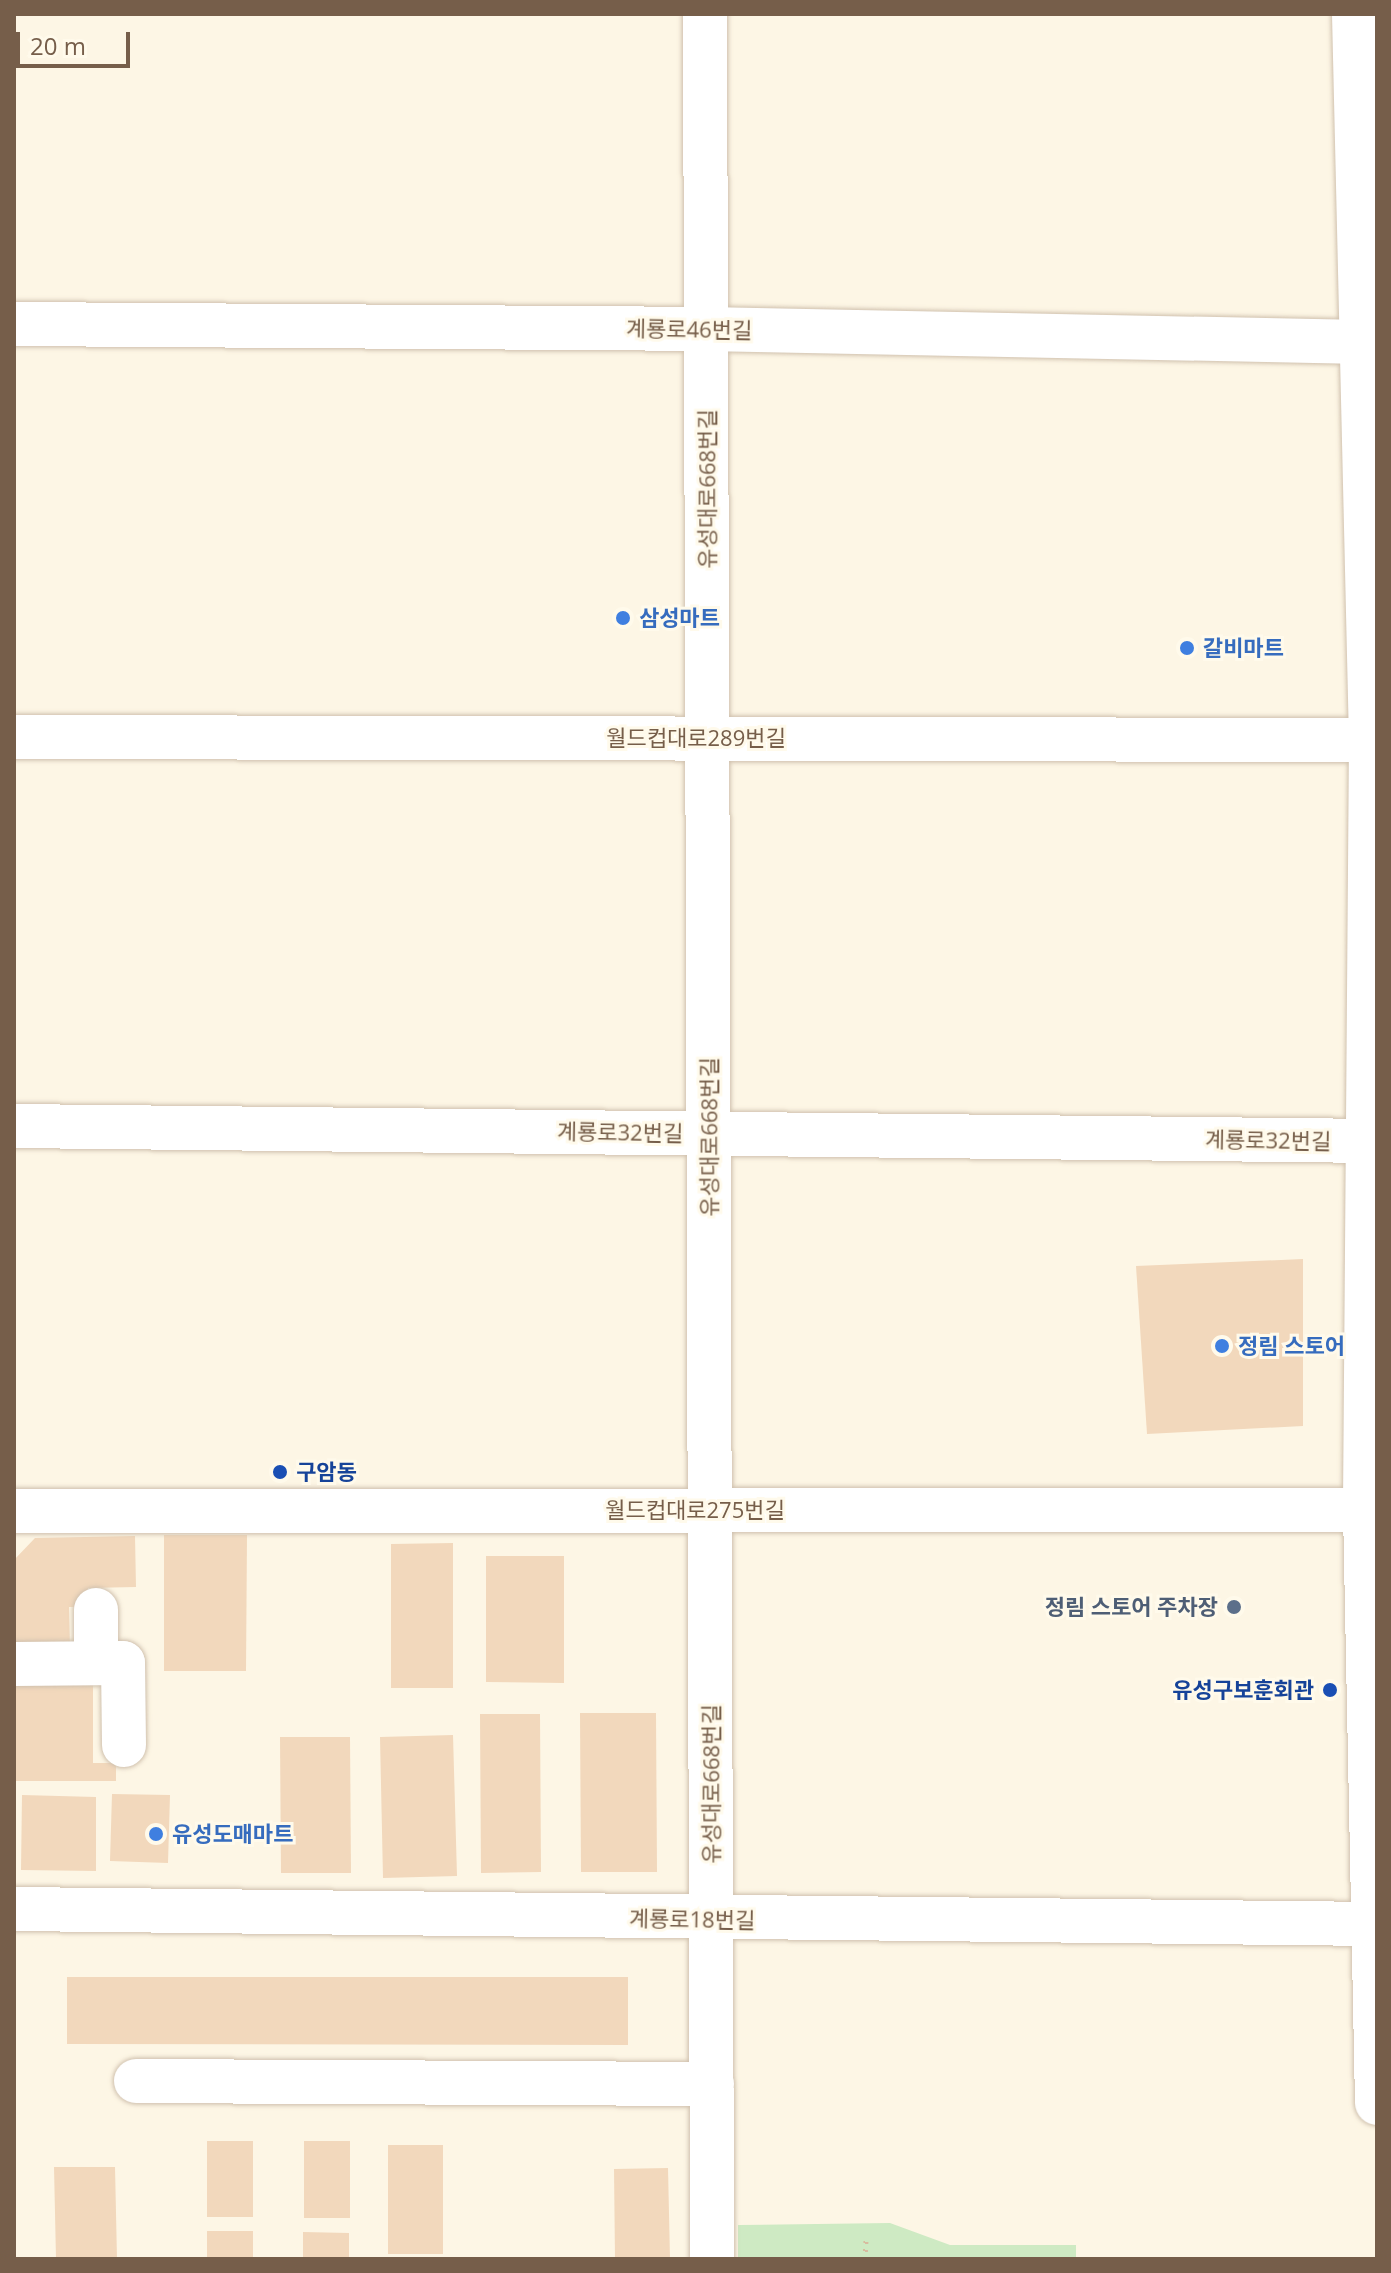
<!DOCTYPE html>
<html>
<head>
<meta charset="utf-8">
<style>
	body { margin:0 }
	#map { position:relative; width:1391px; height:2273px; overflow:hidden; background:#fdf6e5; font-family:"Open Sans","Noto Sans KR",sans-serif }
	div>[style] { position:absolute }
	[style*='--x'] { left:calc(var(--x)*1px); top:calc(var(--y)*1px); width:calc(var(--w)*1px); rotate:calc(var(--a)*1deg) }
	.green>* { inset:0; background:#ceeac3 }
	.building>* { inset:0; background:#f2d8bc }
	.path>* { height:5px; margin-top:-2.5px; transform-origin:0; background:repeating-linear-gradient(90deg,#d7bb9f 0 2px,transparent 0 8px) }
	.roads { filter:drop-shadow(0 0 2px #d0c1ae) drop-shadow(0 0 2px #d0c1ae) }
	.minor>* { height:44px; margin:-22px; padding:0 22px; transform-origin:22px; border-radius:22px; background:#fff }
	.dots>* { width:22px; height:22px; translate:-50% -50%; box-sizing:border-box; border:4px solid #fffaeb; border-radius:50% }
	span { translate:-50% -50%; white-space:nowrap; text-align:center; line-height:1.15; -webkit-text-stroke:6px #fffaeb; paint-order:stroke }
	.street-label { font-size:22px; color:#765e4a }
	.shop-label { font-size:22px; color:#366cbe; font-weight:700 }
	.left { translate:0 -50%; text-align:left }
	.transit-label { font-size:22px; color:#164399; font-weight:700 }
	.right { translate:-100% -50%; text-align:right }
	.service-label { font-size:22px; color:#4e5e75; font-weight:700 }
	.frame { position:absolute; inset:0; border:16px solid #765e4a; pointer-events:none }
	.scale { position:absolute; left:16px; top:32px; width:114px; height:36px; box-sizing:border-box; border:4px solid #765e4a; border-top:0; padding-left:10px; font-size:24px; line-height:28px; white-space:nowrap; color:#765e4a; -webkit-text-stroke:6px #fffaeb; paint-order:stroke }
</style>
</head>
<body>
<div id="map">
	<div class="green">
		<i style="clip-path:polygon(890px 2223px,950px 2245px,1076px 2245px,1076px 2259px,738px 2259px,738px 2225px)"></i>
	</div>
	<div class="building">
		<i style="clip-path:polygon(1303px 1259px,1303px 1426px,1147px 1434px,1136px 1266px)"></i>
		<i style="clip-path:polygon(164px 1535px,247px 1535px,246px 1671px,164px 1671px)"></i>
		<i style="clip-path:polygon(135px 1536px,136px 1587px,88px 1588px,88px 1607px,69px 1607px,70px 1649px,16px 1649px,14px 1560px,35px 1538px)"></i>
		<i style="clip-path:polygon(453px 1543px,453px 1688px,391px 1688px,391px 1544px)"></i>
		<i style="clip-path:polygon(486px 1556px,564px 1556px,564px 1683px,486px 1682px)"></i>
		<i style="clip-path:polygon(14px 1679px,93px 1679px,93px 1763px,116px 1763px,116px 1781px,14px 1781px)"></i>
		<i style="clip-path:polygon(580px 1713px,656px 1713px,657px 1872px,581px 1872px)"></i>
		<i style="clip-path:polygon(480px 1714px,540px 1714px,541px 1872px,481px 1873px)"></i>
		<i style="clip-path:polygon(453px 1735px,457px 1876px,383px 1878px,380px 1737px)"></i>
		<i style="clip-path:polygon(280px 1737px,350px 1737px,351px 1873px,281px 1873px)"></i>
		<i style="clip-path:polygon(112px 1794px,170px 1795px,168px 1863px,110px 1861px)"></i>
		<i style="clip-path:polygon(22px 1795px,96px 1797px,96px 1871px,21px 1870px)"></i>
		<i style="clip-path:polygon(67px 1977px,628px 1977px,628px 2045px,67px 2044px)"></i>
		<i style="clip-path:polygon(207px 2141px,253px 2141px,253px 2217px,207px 2217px)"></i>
		<i style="clip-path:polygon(304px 2141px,350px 2141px,350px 2218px,304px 2218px)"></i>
		<i style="clip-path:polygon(388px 2145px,443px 2145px,443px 2254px,388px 2254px)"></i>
		<i style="clip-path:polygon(54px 2167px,115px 2167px,117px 2259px,56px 2259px)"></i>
		<i style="clip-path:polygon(668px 2168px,670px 2259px,615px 2259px,614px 2169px)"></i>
		<i style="clip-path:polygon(207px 2231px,253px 2231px,253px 2259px,207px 2259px)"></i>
		<i style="clip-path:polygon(303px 2232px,349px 2233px,349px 2259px,303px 2259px)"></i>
	</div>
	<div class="path">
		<i style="--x:865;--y:2259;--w:20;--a:-87"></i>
	</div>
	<div class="roads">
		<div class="minor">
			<i style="--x:705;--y:14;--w:2245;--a:89.82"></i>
			<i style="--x:1354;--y:14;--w:726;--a:88.66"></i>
			<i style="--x:1371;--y:740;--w:770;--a:90.45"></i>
			<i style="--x:1365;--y:1510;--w:593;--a:88.84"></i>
			<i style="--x:14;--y:324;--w:692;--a:0.41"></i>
			<i style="--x:706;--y:329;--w:657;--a:1.13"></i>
			<i style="--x:1363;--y:342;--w:15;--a:-20"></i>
			<i style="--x:14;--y:737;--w:1363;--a:0.13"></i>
			<i style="--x:14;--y:1126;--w:1357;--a:0.63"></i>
			<i style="--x:14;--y:1511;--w:1363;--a:-0.04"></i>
			<i style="--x:96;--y:1610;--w:53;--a:90"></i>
			<i style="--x:14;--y:1664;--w:109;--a:-0.5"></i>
			<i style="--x:123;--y:1663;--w:82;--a:89.3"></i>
			<i style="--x:14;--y:1909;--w:1356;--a:0.63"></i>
			<i style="--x:136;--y:2081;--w:576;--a:0.3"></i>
		</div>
	</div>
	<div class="dots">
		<i style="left:623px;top:618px;background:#3f7fe0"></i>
		<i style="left:1187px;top:648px;background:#3f7fe0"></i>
		<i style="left:1222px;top:1346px;background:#3f7fe0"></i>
		<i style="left:280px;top:1472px;background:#1a4fb4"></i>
		<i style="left:1234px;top:1607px;background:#5c6f8a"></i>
		<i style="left:1330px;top:1690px;background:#1a4fb4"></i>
		<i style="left:156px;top:1834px;background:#3f7fe0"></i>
	</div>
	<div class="street-label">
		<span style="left:689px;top:329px;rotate:1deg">계룡로46번길</span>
		<span style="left:707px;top:489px;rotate:-90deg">유성대로668번길</span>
		<span style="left:696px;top:738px">월드컵대로289번길</span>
		<span style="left:620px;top:1132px;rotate:1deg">계룡로32번길</span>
		<span style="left:709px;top:1137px;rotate:-90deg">유성대로668번길</span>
		<span style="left:1268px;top:1140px;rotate:1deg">계룡로32번길</span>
		<span style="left:695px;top:1510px">월드컵대로275번길</span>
		<span style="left:711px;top:1784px;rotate:-90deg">유성대로668번길</span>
		<span style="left:692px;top:1919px;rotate:1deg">계룡로18번길</span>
	</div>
	<div class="shop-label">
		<span class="left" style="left:639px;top:618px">삼성마트</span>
		<span class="left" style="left:1203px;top:648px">갈비마트</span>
		<span class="left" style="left:1238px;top:1346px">정림 스토어</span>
		<span class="left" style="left:172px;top:1834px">유성도매마트</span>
	</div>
	<div class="transit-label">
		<span class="left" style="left:296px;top:1472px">구암동</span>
		<span class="right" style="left:1314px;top:1690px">유성구보훈회관</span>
	</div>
	<div class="service-label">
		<span class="right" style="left:1218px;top:1607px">정림 스토어 주차장</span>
	</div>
	<div class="frame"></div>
	<div class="scale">20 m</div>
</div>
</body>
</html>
